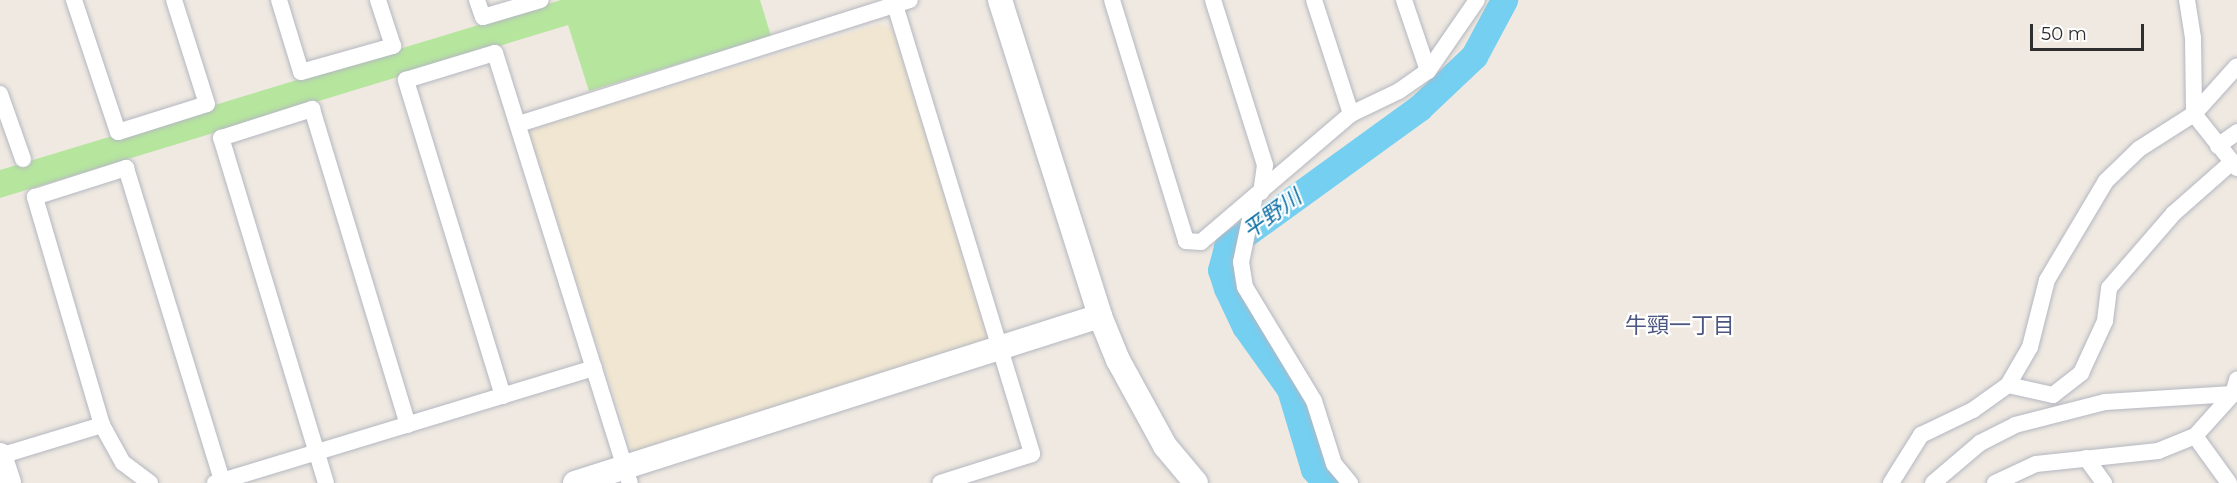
<!DOCTYPE html>
<html>
<head>
<meta charset="utf-8">
<style>
	body { margin:0 }
	#map { position:relative; width:2237px; height:483px; overflow:hidden; background:#efe9e1; font-family:Montserrat,"Noto Sans JP",sans-serif }
	div>[style] { position:absolute }
	[style*='--x'] { left:calc(var(--x)*1px); top:calc(var(--y)*1px); width:calc(var(--w)*1px); rotate:calc(var(--a)*1deg) }
	.education>* { inset:0; background:#f0e6d1 }
	.green>* { inset:0; background:#b6e59e }
	.river>* { height:27px; margin:-13.5px; padding:0 13.5px; transform-origin:13.5px; border-radius:13.5px; background:#75cff0 }
	.roads { filter:drop-shadow(0 0 2px #b4b7c1) drop-shadow(0 0 2px #b4b7c1) }
	.street>* { height:16px; margin:-8px; padding:0 8px; transform-origin:8px; border-radius:8px; background:#fff }
	.secondary>* { height:24px; margin:-12px; padding:0 12px; transform-origin:12px; border-radius:12px; background:#fff }
	span { translate:-50% -50%; white-space:nowrap; text-align:center; line-height:1.15; -webkit-text-stroke:4.5px #fff; paint-order:stroke }
	.water-label { font-size:22px; color:#0d6fa3; font-style:italic }
	.neighbourhood-label { font-size:22px; color:#4d5680 }
	.scale { position:absolute; left:2030px; top:24px; width:114px; height:27px; box-sizing:border-box; border:3px solid #2e2e2e; border-top:0; padding-left:8px; font-size:18px; line-height:21px; white-space:nowrap; color:#2e2e2e; -webkit-text-stroke:4px #fff; paint-order:stroke }
</style>
</head>
<body>
<div id="map">
	<div class="education">
		<i style="clip-path:polygon(880px 24px,892px 29px,992px 338px,634px 456px,529px 135px,532px 128px)"></i>
	</div>
	<div class="green">
		<i style="clip-path:polygon(561px 0,760px 0,771px 36px,589px 91px,568px 25px,0 198px,0 170px)"></i>
	</div>
	<div class="river">
		<i style="--x:1327;--y:483;--w:19;--a:-133"></i>
		<i style="--x:1314;--y:469;--w:84;--a:-106.7"></i>
		<i style="--x:1290;--y:389;--w:77;--a:-125.5"></i>
		<i style="--x:1245;--y:326;--w:42;--a:-115.3"></i>
		<i style="--x:1227;--y:288;--w:19;--a:-108"></i>
		<i style="--x:1221;--y:270;--w:24;--a:-75"></i>
		<i style="--x:1227;--y:247;--w:237;--a:-35.9"></i>
		<i style="--x:1419;--y:108;--w:76;--a:-43.4"></i>
		<i style="--x:1474;--y:56;--w:64;--a:-61.8"></i>
	</div>
	<div class="roads">
		<div class="street">
			<i style="--x:74;--y:0;--w:139;--a:71.6"></i>
			<i style="--x:118;--y:132;--w:93;--a:-17.5"></i>
			<i style="--x:207;--y:104;--w:109;--a:-107.6"></i>
			<i style="--x:279;--y:0;--w:75;--a:73"></i>
			<i style="--x:301;--y:72;--w:96;--a:-15.8"></i>
			<i style="--x:393;--y:46;--w:48;--a:-108.1"></i>
			<i style="--x:477;--y:0;--w:18;--a:71"></i>
			<i style="--x:483;--y:17;--w:60;--a:-16.3"></i>
			<i style="--x:1112;--y:0;--w:252;--a:72.9"></i>
			<i style="--x:1186;--y:241;--w:15;--a:4"></i>
			<i style="--x:1201;--y:242;--w:197;--a:-40.5"></i>
			<i style="--x:1351;--y:114;--w:53;--a:-25.6"></i>
			<i style="--x:1399;--y:91;--w:35;--a:-35"></i>
			<i style="--x:1428;--y:71;--w:86;--a:-55.4"></i>
			<i style="--x:1213;--y:0;--w:173;--a:72.5"></i>
			<i style="--x:1265;--y:165;--w:27;--a:98"></i>
			<i style="--x:1314;--y:0;--w:120;--a:72"></i>
			<i style="--x:1404;--y:0;--w:75;--a:71.3"></i>
			<i style="--x:2187;--y:0;--w:38;--a:81"></i>
			<i style="--x:2193;--y:38;--w:76;--a:89.2"></i>
			<i style="--x:2194;--y:114;--w:69;--a:51.5"></i>
			<i style="--x:895;--y:5;--w:469;--a:73"></i>
			<i style="--x:1032;--y:454;--w:96;--a:162.5"></i>
			<i style="--x:0;--y:94;--w:69;--a:70.5"></i>
			<i style="--x:519;--y:124;--w:410;--a:-17.6"></i>
			<i style="--x:2218;--y:146;--w:24;--a:-36"></i>
			<i style="--x:1254;--y:200;--w:63;--a:101.8"></i>
			<i style="--x:1241;--y:262;--w:25;--a:81"></i>
			<i style="--x:1245;--y:287;--w:133;--a:58.8"></i>
			<i style="--x:1314;--y:401;--w:66;--a:72.4"></i>
			<i style="--x:1334;--y:464;--w:25;--a:50"></i>
			<i style="--x:2008;--y:385;--w:46;--a:12.5"></i>
			<i style="--x:2053;--y:395;--w:36;--a:-38"></i>
			<i style="--x:2081;--y:373;--w:57;--a:-65.2"></i>
			<i style="--x:2105;--y:321;--w:33;--a:-83"></i>
			<i style="--x:2109;--y:288;--w:98;--a:-49.1"></i>
			<i style="--x:2173;--y:214;--w:79;--a:-41.4"></i>
			<i style="--x:503;--y:396;--w:331;--a:-107.1"></i>
			<i style="--x:406;--y:80;--w:93;--a:-16.9"></i>
			<i style="--x:495;--y:53;--w:451;--a:72.6"></i>
			<i style="--x:2195;--y:436;--w:58;--a:54.1"></i>
			<i style="--x:0;--y:456;--w:107;--a:-16.9"></i>
			<i style="--x:2086;--y:458;--w:31;--a:54"></i>
			<i style="--x:150;--y:483;--w:34;--a:-143"></i>
			<i style="--x:123;--y:463;--w:43;--a:-118.9"></i>
			<i style="--x:102;--y:425;--w:238;--a:-106.4"></i>
			<i style="--x:35;--y:197;--w:96;--a:-17.7"></i>
			<i style="--x:126;--y:168;--w:326;--a:72.9"></i>
			<i style="--x:215;--y:483;--w:396;--a:-16.9"></i>
			<i style="--x:326;--y:483;--w:361;--a:-106.9"></i>
			<i style="--x:221;--y:138;--w:96;--a:-17.7"></i>
			<i style="--x:312;--y:109;--w:330;--a:73.1"></i>
			<i style="--x:1891;--y:483;--w:57;--a:-58"></i>
			<i style="--x:1921;--y:435;--w:58;--a:-25.7"></i>
			<i style="--x:1973;--y:410;--w:43;--a:-35.5"></i>
			<i style="--x:2008;--y:385;--w:44;--a:-59.9"></i>
			<i style="--x:2030;--y:347;--w:69;--a:-75.8"></i>
			<i style="--x:2047;--y:280;--w:115;--a:-59.2"></i>
			<i style="--x:2106;--y:181;--w:46;--a:-44.1"></i>
			<i style="--x:2139;--y:149;--w:65;--a:-32.5"></i>
			<i style="--x:2194;--y:114;--w:64;--a:-48.1"></i>
			<i style="--x:1933;--y:483;--w:62;--a:-40.4"></i>
			<i style="--x:1980;--y:443;--w:39;--a:-27"></i>
			<i style="--x:2015;--y:425;--w:93;--a:-14.3"></i>
			<i style="--x:2105;--y:402;--w:128;--a:-3.6"></i>
			<i style="--x:1995;--y:483;--w:45;--a:-24.9"></i>
			<i style="--x:2036;--y:464;--w:123;--a:-6.1"></i>
			<i style="--x:2158;--y:451;--w:40;--a:-22"></i>
			<i style="--x:2195;--y:436;--w:57;--a:-47.9"></i>
			<i style="--x:2233;--y:394;--w:15;--a:-74"></i>
		</div>
		<div class="secondary">
			<i style="--x:1000;--y:0;--w:331;--a:72.4"></i>
			<i style="--x:1100;--y:316;--w:48;--a:67.8"></i>
			<i style="--x:1118;--y:360;--w:98;--a:61.3"></i>
			<i style="--x:1165;--y:446;--w:48;--a:50"></i>
			<i style="--x:0;--y:455;--w:29;--a:72"></i>
			<i style="--x:575;--y:483;--w:551;--a:-17.65"></i>
		</div>
	</div>
	<div class="water-label">
		<span style="left:1272px;top:214px;rotate:-36deg">平野川</span>
	</div>
	<div class="neighbourhood-label">
		<span style="left:1680px;top:326px">牛頸一丁目</span>
	</div>
	<div class="scale">50 m</div>
</div>
</body>
</html>
